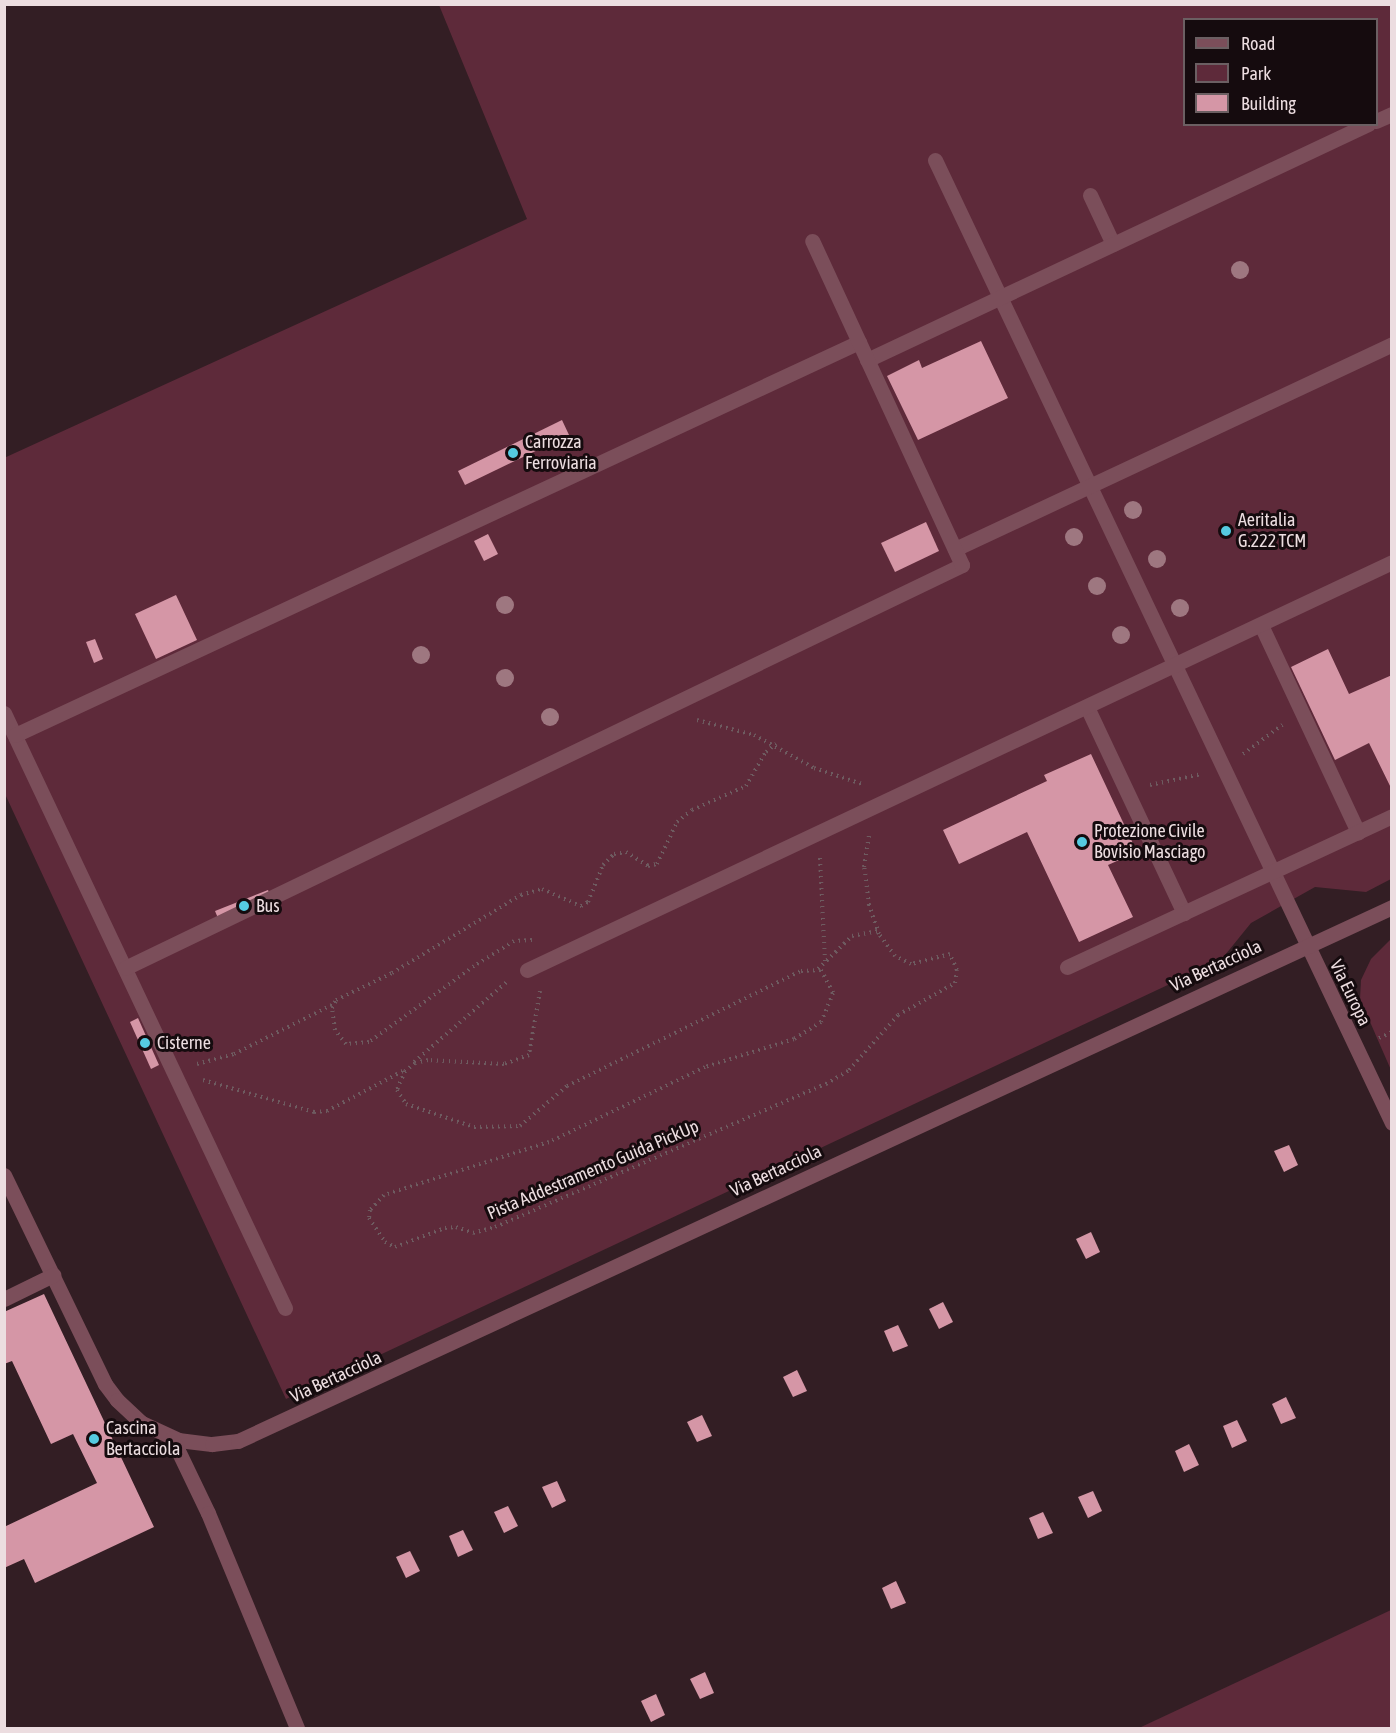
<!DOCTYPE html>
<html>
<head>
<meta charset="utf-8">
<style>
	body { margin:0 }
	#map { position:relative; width:1396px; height:1733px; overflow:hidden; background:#331e24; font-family:"Asap Condensed",sans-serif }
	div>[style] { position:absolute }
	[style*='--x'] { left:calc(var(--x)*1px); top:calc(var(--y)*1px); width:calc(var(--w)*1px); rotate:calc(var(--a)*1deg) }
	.green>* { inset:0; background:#5e2a3a }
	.building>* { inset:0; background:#d596a6 }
	.path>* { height:4px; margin-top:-2px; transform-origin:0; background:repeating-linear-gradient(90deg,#6e5b60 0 1.5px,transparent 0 6px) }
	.minor>* { height:15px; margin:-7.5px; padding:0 7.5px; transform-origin:7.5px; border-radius:7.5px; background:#7b4e5a }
	.trees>* { width:18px; height:18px; margin:-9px; border-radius:50%; background:#9e7780 }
	.dots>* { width:16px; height:16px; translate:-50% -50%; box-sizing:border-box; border:3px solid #150b0e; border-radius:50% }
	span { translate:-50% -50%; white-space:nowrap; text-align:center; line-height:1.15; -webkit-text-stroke:6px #150b0e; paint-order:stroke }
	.poi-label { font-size:18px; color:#ecdde0 }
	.left { translate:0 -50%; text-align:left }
	.street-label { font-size:18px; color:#ecdde0 }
	.frame { position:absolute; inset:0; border:6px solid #ecdde0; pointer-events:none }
	.legend { position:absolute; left:1183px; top:18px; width:195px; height:108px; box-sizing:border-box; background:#150b0e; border:2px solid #6b5f62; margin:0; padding:8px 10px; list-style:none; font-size:18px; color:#ecdde0 }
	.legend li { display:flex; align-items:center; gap:12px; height:30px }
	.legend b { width:30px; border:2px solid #6b5f62 }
</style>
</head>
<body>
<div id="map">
	<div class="green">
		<i style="clip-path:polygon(evenodd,439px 5px,1391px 5px,1391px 879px,1366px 892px,1315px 887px,1251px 923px,1221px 960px,286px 1399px,5px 794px,4px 458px,527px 219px,439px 5px,1184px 20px,1376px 20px,1376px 124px,1184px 124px,1184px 20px)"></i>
		<i style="clip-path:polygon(1391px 939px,1391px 1070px,1360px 999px,1361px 980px,1371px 959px)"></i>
		<i style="clip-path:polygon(1391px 1610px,1391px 1728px,1139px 1728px)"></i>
	</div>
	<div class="building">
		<i style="clip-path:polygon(981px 341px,1008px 398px,918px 440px,887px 376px,919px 360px,922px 368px)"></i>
		<i style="clip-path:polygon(562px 420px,569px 435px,465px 485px,458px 471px)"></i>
		<i style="clip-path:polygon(926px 522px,939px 551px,895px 572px,881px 543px)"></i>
		<i style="clip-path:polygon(488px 534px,498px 554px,484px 561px,474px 541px)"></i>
		<i style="clip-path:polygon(176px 595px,197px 640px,156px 659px,135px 614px)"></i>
		<i style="clip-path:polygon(95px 639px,103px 659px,94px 663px,86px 642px)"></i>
		<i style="clip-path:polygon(1328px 649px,1349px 694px,1392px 675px,1392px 790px,1369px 743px,1335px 760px,1291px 667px)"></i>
		<i style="clip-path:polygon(1091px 754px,1137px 852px,1108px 865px,1133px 917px,1079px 942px,1027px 832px,959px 864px,943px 830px,1047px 781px,1044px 775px)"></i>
		<i style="clip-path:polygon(268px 890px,273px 902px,220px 923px,215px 911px)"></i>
		<i style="clip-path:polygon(138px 1018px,159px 1065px,151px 1069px,130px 1022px)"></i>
		<i style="clip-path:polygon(1289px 1145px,1298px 1165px,1284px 1172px,1274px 1151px)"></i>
		<i style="clip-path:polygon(1091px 1232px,1100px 1252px,1086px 1259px,1076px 1239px)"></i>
		<i style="clip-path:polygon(44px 1294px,154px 1527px,35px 1583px,24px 1559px,4px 1568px,4px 1527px,97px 1483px,73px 1434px,51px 1444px,12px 1361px,4px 1364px,4px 1312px)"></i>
		<i style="clip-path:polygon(943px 1302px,953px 1322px,939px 1329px,929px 1309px)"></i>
		<i style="clip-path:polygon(898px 1325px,908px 1346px,893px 1352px,884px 1331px)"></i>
		<i style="clip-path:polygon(797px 1370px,807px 1391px,793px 1397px,783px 1377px)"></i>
		<i style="clip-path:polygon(1286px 1397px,1296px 1418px,1281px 1424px,1272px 1404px)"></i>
		<i style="clip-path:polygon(702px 1415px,712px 1436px,697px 1442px,687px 1422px)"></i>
		<i style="clip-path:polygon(1237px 1420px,1247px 1441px,1232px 1448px,1223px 1426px)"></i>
		<i style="clip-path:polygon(1189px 1444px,1199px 1465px,1184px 1472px,1175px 1451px)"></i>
		<i style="clip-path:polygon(557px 1481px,566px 1501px,552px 1508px,542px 1487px)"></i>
		<i style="clip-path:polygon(1093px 1491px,1102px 1511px,1088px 1518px,1078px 1497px)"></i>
		<i style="clip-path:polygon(508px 1506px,518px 1526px,504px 1533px,494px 1512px)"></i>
		<i style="clip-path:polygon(1043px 1512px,1053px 1533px,1038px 1539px,1029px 1518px)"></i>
		<i style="clip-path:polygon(463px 1530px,473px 1550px,458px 1557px,449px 1536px)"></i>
		<i style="clip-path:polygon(410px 1551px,420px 1571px,406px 1578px,396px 1557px)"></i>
		<i style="clip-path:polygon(896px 1581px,906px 1603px,891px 1609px,882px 1588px)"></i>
		<i style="clip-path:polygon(705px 1672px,714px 1693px,700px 1699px,690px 1679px)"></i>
		<i style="clip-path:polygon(656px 1694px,665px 1715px,651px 1722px,641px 1701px)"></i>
	</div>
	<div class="path">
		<i style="--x:697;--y:720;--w:59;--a:14.7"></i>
		<i style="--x:754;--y:735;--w:68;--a:28.8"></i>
		<i style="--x:814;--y:768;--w:51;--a:18.4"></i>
		<i style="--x:1243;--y:754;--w:49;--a:-36.6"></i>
		<i style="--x:1150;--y:785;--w:53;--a:-11.9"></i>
		<i style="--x:820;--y:858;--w:104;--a:87.2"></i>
		<i style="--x:532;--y:940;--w:18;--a:177"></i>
		<i style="--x:514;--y:941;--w:47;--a:148"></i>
		<i style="--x:474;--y:966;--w:130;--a:144.1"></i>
		<i style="--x:369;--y:1042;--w:23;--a:175"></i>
		<i style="--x:346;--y:1044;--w:18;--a:-128"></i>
		<i style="--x:335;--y:1030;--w:22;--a:-98"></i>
		<i style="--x:332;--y:1008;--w:9;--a:-63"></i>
		<i style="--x:336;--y:1000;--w:62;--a:-25.7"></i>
		<i style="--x:392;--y:973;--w:151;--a:-31.2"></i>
		<i style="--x:521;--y:895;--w:22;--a:-16"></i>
		<i style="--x:542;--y:889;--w:43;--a:23.6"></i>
		<i style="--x:581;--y:906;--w:8;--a:-30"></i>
		<i style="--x:588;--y:902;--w:40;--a:-68"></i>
		<i style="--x:603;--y:865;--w:16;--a:-45"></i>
		<i style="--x:614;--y:854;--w:12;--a:-9"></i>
		<i style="--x:626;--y:852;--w:26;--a:32"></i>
		<i style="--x:648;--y:866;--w:9;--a:-13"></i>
		<i style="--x:657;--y:864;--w:47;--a:-64.5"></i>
		<i style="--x:677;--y:822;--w:19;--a:-39"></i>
		<i style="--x:692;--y:810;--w:59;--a:-24"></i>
		<i style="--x:746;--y:786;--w:39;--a:-60"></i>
		<i style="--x:766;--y:752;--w:13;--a:-39"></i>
		<i style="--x:818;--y:969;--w:47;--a:-44.1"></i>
		<i style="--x:852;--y:936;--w:26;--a:-11"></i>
		<i style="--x:540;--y:991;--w:65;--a:99.8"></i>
		<i style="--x:529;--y:1055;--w:27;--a:160"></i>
		<i style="--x:504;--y:1064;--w:76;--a:-177"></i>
		<i style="--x:428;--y:1060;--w:13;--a:167"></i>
		<i style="--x:415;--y:1063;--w:13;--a:141"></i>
		<i style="--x:405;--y:1071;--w:21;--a:113"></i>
		<i style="--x:397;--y:1090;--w:17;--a:57"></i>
		<i style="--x:406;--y:1104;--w:72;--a:18.7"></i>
		<i style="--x:474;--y:1127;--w:46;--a:-1.2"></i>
		<i style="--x:520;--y:1126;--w:62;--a:-40.4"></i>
		<i style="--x:567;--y:1086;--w:261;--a:-26.2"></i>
		<i style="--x:801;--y:971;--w:20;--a:-3"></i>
		<i style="--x:821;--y:970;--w:26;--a:62"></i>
		<i style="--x:833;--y:993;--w:31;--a:112"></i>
		<i style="--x:821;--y:1022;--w:32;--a:148"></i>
		<i style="--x:794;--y:1039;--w:93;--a:162.5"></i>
		<i style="--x:705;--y:1067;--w:173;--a:154.3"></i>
		<i style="--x:549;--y:1142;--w:173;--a:162.2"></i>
		<i style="--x:384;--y:1195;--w:21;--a:133"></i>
		<i style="--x:370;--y:1210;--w:8;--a:97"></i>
		<i style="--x:369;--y:1218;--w:29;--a:56"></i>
		<i style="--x:385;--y:1242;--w:11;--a:27"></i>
		<i style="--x:395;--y:1247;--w:53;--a:-20.8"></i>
		<i style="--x:445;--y:1228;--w:11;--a:-5"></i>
		<i style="--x:456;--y:1227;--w:18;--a:19"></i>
		<i style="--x:473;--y:1233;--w:23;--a:-15"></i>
		<i style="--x:495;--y:1227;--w:361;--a:-23.4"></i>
		<i style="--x:826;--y:1084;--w:27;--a:-31"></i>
		<i style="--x:849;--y:1070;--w:74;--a:-48.3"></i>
		<i style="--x:898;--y:1015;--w:65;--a:-29.3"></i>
		<i style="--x:955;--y:983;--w:13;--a:-81"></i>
		<i style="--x:957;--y:970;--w:17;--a:-114"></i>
		<i style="--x:950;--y:954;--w:40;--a:165.6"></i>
		<i style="--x:911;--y:964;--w:18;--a:-153"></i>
		<i style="--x:895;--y:956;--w:27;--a:-126"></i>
		<i style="--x:879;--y:934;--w:31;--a:-109"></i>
		<i style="--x:869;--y:905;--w:38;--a:-97"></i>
		<i style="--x:864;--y:867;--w:33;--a:-81"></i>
		<i style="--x:1379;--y:1038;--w:14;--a:-25"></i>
		<i style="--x:414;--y:1062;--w:124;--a:-40.8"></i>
		<i style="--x:197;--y:1064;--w:38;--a:-15"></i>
		<i style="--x:234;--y:1054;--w:110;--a:-26.6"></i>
		<i style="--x:203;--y:1080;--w:116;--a:16.1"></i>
		<i style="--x:314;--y:1112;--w:13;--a:-4"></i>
		<i style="--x:327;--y:1111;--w:86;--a:-27.8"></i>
	</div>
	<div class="minor">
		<i style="--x:1376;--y:121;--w:17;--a:-24"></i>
		<i style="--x:935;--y:160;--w:1066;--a:64.61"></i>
		<i style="--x:1090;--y:195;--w:54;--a:64.9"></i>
		<i style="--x:867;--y:360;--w:554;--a:-25.22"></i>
		<i style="--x:955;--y:549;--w:483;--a:-25.1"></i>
		<i style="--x:1261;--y:625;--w:229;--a:64.9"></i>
		<i style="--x:1087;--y:707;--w:228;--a:64.8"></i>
		<i style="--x:4;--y:713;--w:658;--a:64.72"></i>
		<i style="--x:15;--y:735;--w:931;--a:-24.97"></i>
		<i style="--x:1067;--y:967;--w:358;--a:-24.9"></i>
		<i style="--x:125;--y:968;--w:929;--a:-25.71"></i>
		<i style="--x:962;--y:565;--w:357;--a:-114.8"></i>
		<i style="--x:527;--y:970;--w:956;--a:-25.25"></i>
		<i style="--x:4;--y:1175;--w:232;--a:64.2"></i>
		<i style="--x:105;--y:1384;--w:20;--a:53"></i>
		<i style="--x:117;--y:1400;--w:34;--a:43"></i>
		<i style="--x:142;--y:1423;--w:40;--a:25"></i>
		<i style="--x:178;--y:1440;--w:34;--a:7"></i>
		<i style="--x:212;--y:1444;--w:26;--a:-7"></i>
		<i style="--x:238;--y:1441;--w:1272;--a:-24.83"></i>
		<i style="--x:4;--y:1299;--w:55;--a:-26.1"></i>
		<i style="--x:172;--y:1438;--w:83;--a:64.4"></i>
		<i style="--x:208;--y:1513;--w:233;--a:67.5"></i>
	</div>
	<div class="trees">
		<i style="left:1240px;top:270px"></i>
		<i style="left:1133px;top:510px"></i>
		<i style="left:1074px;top:537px"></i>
		<i style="left:1157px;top:559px"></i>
		<i style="left:1097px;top:586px"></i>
		<i style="left:505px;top:605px"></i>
		<i style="left:1180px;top:608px"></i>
		<i style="left:1121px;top:635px"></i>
		<i style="left:421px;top:655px"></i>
		<i style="left:505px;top:678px"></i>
		<i style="left:550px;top:717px"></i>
	</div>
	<div class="dots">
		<i style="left:513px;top:453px;background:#55cae0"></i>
		<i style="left:1226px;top:531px;background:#55cae0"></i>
		<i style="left:1082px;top:842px;background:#55cae0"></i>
		<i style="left:244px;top:906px;background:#55cae0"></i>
		<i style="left:145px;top:1043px;background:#55cae0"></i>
		<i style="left:94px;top:1439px;background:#55cae0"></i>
	</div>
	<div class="poi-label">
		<span class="left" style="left:525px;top:453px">Carrozza<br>Ferroviaria</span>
		<span class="left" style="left:1238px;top:531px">Aeritalia<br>G.222 TCM</span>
		<span class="left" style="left:1094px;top:842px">Protezione Civile<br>Bovisio Masciago</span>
		<span class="left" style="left:256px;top:906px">Bus</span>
		<span class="left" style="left:157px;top:1043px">Cisterne</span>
		<span class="left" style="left:106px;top:1439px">Cascina<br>Bertacciola</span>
	</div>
	<div class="street-label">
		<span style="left:1216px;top:966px;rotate:-25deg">Via Bertacciola</span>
		<span style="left:1350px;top:993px;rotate:64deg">Via Europa</span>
		<span style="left:593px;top:1170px;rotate:-23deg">Pista Addestramento Guida PickUp</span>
		<span style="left:776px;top:1171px;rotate:-25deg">Via Bertacciola</span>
		<span style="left:336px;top:1377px;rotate:-25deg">Via Bertacciola</span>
	</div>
	<div class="frame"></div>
	<ul class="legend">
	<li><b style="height:8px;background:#7b4e5a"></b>Road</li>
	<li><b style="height:16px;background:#5e2a3a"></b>Park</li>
	<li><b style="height:16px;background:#d596a6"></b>Building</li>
	</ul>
</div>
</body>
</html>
